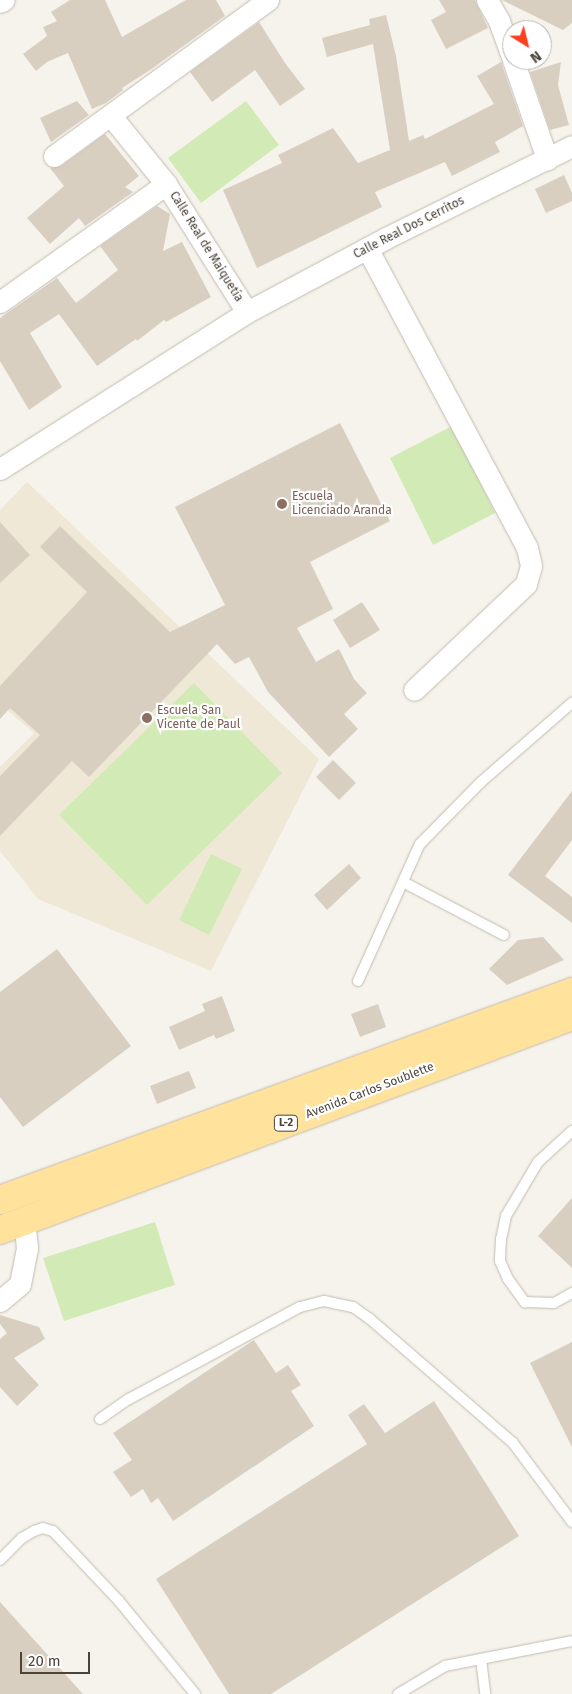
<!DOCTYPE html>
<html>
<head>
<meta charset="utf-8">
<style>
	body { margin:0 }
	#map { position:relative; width:572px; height:1694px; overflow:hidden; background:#f6f3ec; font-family:"Fira Sans",sans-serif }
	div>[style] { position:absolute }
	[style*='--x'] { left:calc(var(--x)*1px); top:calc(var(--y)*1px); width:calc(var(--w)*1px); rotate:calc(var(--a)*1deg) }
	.education>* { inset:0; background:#efe8d6 }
	.green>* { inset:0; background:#d2eab5 }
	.building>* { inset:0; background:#d8cfc1 }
	.roads { filter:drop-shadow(0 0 1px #c2bbae) drop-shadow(0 0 1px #c2bbae) }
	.lane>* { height:10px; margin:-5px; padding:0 5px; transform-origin:5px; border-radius:5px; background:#fff }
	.street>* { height:21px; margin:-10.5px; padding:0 10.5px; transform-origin:10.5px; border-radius:10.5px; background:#fff }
	.primary>* { height:28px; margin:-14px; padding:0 14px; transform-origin:14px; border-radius:14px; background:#ffe39c }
	.dots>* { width:14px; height:14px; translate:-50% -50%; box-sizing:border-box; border:2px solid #fff; border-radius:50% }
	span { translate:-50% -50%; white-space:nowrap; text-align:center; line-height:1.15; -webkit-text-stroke:4.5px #fff; paint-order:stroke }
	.shield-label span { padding:1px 4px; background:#fff; border:1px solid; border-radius:4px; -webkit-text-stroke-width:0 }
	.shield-label { font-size:11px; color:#4b4439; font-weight:700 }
	.street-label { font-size:12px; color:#4b4439 }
	.education-label { font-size:12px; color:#785e54 }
	.left { translate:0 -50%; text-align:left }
	.north { position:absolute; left:502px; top:20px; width:50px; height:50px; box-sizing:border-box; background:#fff; border:1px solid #b7b4b0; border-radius:50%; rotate:144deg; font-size:14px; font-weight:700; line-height:20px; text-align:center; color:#4b4439 }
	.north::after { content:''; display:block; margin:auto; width:18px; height:22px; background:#fc3f1d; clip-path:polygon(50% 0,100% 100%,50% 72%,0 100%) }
	.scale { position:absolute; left:20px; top:1652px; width:70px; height:22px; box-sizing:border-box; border:2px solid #4b4439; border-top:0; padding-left:6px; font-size:15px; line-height:18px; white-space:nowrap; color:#4b4439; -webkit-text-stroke:4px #fff; paint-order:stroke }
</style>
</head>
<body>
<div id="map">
	<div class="education">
		<i style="clip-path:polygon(27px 482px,319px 759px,211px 971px,38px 899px,0 851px,0 767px,34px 733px,0 704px,0 510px)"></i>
	</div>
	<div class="green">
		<i style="clip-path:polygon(246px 101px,279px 145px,201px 203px,168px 158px)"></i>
		<i style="clip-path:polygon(452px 426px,495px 513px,433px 545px,390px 458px)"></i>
		<i style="clip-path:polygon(194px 683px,282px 773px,147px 905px,59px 815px)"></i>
		<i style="clip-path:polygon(211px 854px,242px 869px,209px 935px,179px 920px)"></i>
		<i style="clip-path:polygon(155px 1222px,175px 1285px,64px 1321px,43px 1258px)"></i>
	</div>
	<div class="building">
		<i style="clip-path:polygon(70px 0,105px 0,122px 37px,186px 0,216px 0,225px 16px,150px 70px,122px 88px,123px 90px,106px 103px,92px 109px,68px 53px,47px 62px,36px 71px,23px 54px,47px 36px,43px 27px,57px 21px,51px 12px)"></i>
		<i style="clip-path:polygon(439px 0,475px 0,488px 28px,446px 49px,431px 20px,446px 12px)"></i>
		<i style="clip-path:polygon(502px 0,572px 0,572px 23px,563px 30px)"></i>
		<i style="clip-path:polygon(386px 15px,396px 56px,409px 141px,423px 135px,425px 139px,494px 104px,477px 76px,501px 62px,523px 126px,495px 142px,500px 152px,452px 176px,445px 162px,375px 192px,382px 207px,257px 268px,223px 190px,282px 163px,278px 155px,333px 128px,358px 163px,390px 150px,373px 44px,327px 57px,322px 38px,370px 25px,369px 19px)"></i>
		<i style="clip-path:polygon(259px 22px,285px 63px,305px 89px,280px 106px,255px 70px,212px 102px,190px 72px)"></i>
		<i style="clip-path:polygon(561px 62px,558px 85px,569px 125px,550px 130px,530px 72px)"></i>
		<i style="clip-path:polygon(77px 101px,89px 115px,51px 142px,40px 118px)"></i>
		<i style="clip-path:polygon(105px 134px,139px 176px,125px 187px,133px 192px,85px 226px,79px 218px,50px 244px,27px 218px,64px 186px,50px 168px,61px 166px)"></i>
		<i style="clip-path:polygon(564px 175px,572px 193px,572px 201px,546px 213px,535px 189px)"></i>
		<i style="clip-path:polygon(157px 206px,170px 214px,163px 251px,182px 242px,211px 297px,166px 322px,164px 320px,137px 341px,136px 339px,97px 366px,59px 314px,30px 333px,62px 387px,29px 410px,0 361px,0 318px,57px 278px,76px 303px,118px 270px,100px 246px)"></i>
		<i style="clip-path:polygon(340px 423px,390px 521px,310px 562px,333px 609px,297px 628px,316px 662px,339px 649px,354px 679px,367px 693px,344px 714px,358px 729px,329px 757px,268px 692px,249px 657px,235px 664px,217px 644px,89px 777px,72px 761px,0 836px,0 776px,40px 735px,10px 708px,0 719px,0 686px,87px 592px,40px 547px,60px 526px,170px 632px,225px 605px,175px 507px)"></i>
		<i style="clip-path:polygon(0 522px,30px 555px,0 583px)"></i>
		<i style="clip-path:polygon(362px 602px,380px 630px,350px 648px,333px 620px)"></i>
		<i style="clip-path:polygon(333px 760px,356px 783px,339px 800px,316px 777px)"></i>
		<i style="clip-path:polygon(572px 791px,572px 840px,545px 876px,572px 897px,572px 923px,508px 875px)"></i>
		<i style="clip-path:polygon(349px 864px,361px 878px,327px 910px,314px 895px)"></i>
		<i style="clip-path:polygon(543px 937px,564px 960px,507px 985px,489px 969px,518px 940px)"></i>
		<i style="clip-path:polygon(57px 949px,131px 1046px,23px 1127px,0 1097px,0 992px)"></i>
		<i style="clip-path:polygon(222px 996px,235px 1031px,216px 1039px,214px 1035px,179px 1050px,169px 1027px,205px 1011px,202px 1004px)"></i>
		<i style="clip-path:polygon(378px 1004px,386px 1027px,360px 1037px,351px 1014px)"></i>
		<i style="clip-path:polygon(189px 1071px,196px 1088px,157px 1104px,150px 1086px)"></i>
		<i style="clip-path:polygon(572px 1198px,572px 1268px,538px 1236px)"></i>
		<i style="clip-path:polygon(0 1315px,39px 1327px,45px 1339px,14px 1358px,39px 1385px,17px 1406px,0 1387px,0 1339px,7px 1333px,0 1324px)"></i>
		<i style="clip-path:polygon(254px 1340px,276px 1373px,288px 1365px,301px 1385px,291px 1391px,314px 1426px,173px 1521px,158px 1498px,151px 1503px,143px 1489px,131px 1497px,113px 1472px,132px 1460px,113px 1433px)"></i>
		<i style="clip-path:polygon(572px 1342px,572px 1447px,530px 1363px)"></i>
		<i style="clip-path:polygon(434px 1401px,519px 1536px,271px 1694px,229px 1694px,156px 1579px,367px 1444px,348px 1415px,364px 1404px,385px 1433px)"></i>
		<i style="clip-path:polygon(0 1602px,83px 1694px,0 1694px)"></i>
	</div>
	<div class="roads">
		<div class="lane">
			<i style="--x:403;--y:882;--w:114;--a:27.7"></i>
			<i style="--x:358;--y:981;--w:150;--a:-65.7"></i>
			<i style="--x:420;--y:844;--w:87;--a:-45.5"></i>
			<i style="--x:481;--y:782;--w:121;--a:-41"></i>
			<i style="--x:572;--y:1131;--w:46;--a:137.6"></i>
			<i style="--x:538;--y:1162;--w:63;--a:120.7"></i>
			<i style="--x:506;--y:1216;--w:24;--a:102"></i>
			<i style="--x:501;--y:1239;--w:22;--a:93"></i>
			<i style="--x:500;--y:1261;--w:20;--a:66"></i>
			<i style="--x:508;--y:1279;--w:29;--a:54"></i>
			<i style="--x:525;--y:1302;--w:29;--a:2"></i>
			<i style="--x:554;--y:1303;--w:21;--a:-29"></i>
			<i style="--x:100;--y:1419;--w:35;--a:-35"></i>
			<i style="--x:129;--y:1399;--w:194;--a:-28.3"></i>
			<i style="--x:300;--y:1307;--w:25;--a:-14"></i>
			<i style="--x:324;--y:1301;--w:30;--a:12"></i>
			<i style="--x:353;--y:1307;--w:21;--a:35"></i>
			<i style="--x:370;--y:1319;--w:189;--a:40.9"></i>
			<i style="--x:513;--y:1443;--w:99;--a:53.2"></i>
			<i style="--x:0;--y:1560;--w:31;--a:-45"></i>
			<i style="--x:22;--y:1538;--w:14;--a:-30"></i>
			<i style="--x:34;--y:1531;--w:9;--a:-18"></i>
			<i style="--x:43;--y:1528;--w:10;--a:17"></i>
			<i style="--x:53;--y:1531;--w:96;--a:46.7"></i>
			<i style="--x:119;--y:1601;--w:120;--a:50.7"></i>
			<i style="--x:481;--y:1659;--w:35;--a:83"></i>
			<i style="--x:398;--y:1694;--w:55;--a:-30.8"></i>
			<i style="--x:445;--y:1666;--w:129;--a:-11.1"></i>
		</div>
		<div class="street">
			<i style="--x:487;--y:0;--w:24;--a:60"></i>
			<i style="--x:499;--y:21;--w:38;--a:70"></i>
			<i style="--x:0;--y:2;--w:4;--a:-27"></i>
			<i style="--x:513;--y:60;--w:105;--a:71"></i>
			<i style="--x:111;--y:116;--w:87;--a:51"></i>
			<i style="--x:54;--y:156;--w:265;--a:-36.1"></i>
			<i style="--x:367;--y:248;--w:340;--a:61.9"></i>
			<i style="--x:527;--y:548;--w:18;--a:77"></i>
			<i style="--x:531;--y:566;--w:19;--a:106"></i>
			<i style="--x:526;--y:584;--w:154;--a:136.6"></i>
			<i style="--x:0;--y:302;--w:204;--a:-35.4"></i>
			<i style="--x:166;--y:184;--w:151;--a:57.7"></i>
			<i style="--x:0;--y:469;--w:293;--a:-32.4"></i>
			<i style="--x:247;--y:312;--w:157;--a:-28"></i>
			<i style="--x:386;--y:238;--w:208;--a:-26.3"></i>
			<i style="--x:0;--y:1301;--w:26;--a:-40"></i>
			<i style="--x:20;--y:1284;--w:37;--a:-79"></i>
			<i style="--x:27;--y:1248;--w:28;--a:-96"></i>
		</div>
		<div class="primary">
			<i style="--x:0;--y:1200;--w:609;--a:-19.98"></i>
			<i style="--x:0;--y:1230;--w:611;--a:-20.51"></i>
		</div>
	</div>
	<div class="dots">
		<i style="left:282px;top:504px;background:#8d6e63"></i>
		<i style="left:147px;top:718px;background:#8d6e63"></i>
	</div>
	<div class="shield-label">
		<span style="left:286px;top:1123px">L-2</span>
	</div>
	<div class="street-label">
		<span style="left:409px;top:228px;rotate:-27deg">Calle Real Dos Cerritos</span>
		<span style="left:206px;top:247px;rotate:58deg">Calle Real de Maiquetía</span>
		<span style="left:370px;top:1091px;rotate:-21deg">Avenida Carlos Soublette</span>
	</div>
	<div class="education-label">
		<span class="left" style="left:292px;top:504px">Escuela<br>Licenciado Aranda</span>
		<span class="left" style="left:157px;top:718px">Escuela San<br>Vicente de Paul</span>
	</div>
	<div class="north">N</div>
	<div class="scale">20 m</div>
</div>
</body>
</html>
